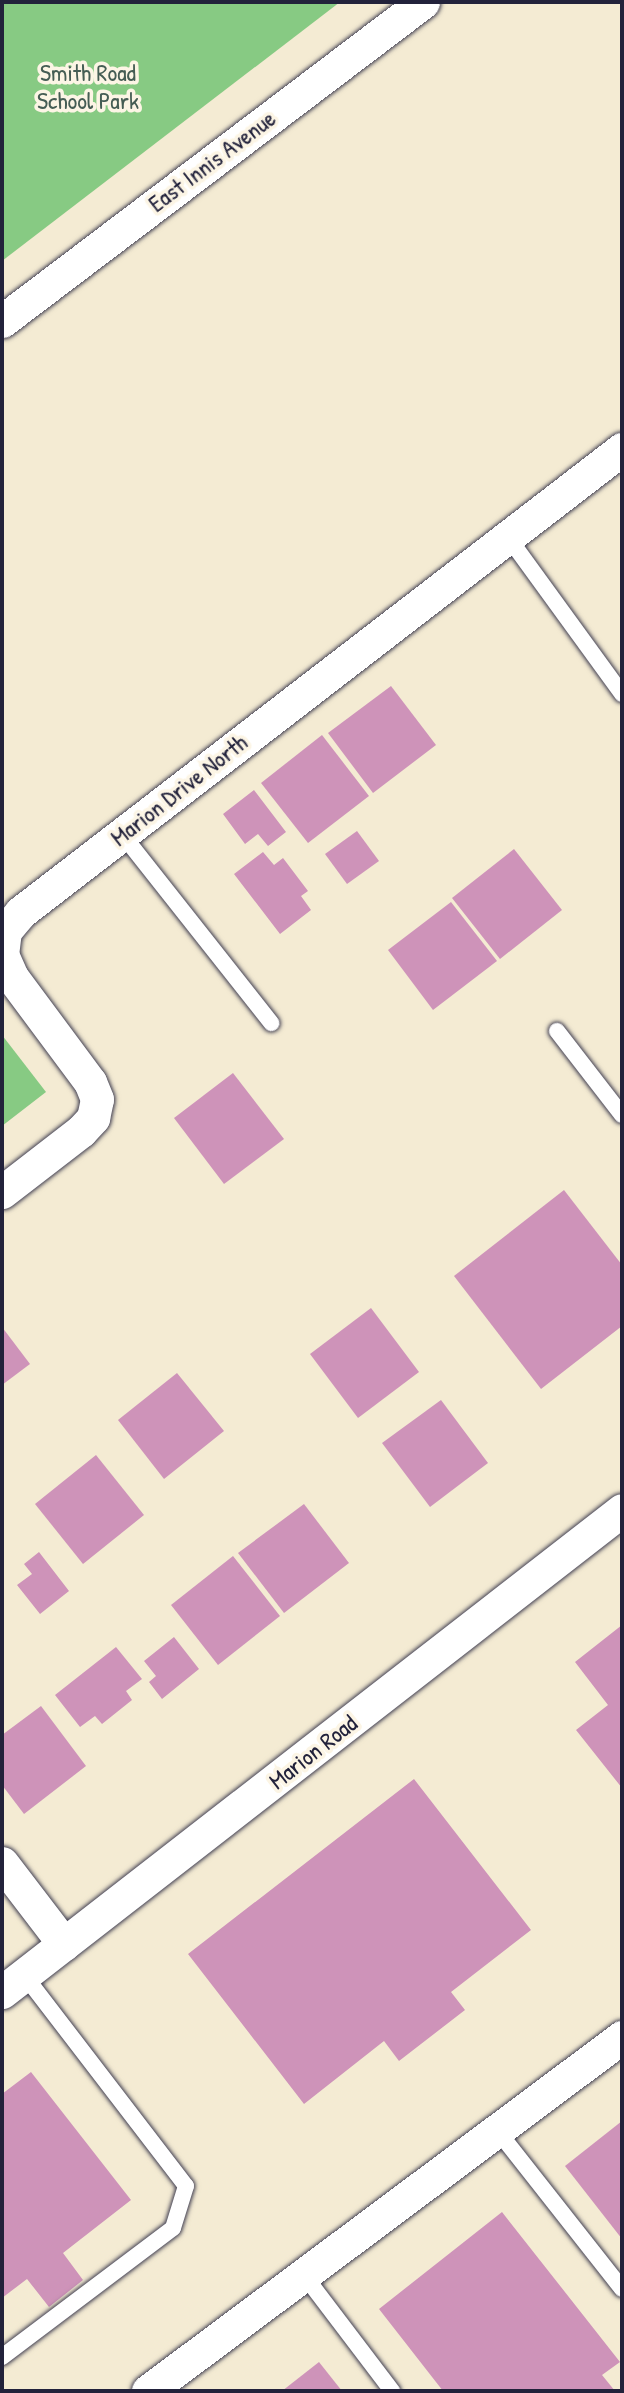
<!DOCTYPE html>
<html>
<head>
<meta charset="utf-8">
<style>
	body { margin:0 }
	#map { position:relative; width:624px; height:2393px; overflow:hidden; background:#f4ebd3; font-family:"Patrick Hand",sans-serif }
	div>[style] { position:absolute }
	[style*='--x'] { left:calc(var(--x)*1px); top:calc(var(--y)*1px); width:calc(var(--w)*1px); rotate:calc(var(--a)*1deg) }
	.green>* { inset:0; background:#87ca83 }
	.building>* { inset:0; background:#ce93b9 }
	.roads { filter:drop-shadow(0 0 2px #424052) drop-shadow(0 0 2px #424052) }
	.service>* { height:16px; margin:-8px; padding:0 8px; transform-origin:8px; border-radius:8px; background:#fff }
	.minor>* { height:33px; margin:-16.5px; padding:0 16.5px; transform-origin:16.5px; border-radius:16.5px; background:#fff }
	span { translate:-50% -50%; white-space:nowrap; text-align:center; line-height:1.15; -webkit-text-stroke:7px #fcf5e5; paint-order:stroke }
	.park-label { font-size:24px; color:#455d54 }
	.street-label { font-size:24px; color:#22223b }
	.frame { position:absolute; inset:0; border:4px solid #22223b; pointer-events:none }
</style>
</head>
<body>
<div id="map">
	<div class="green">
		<i style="clip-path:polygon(2px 2px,340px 2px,2px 261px)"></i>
		<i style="clip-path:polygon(2px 1035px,46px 1092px,2px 1126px)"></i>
	</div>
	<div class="building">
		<i style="clip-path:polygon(391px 686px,436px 745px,373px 793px,328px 733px)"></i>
		<i style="clip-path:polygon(322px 735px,369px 796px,308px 843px,261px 783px)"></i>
		<i style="clip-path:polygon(254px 790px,286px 832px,268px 846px,258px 834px,245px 844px,223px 814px)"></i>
		<i style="clip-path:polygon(357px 831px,379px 861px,347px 884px,325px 854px)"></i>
		<i style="clip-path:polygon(514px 849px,562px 910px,500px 959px,452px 898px)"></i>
		<i style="clip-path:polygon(263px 852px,274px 865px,283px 858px,308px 891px,301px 896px,311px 910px,280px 934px,234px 874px)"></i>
		<i style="clip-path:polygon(451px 902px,497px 961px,433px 1010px,388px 950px)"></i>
		<i style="clip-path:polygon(233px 1073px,284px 1139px,224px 1184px,174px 1118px)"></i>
		<i style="clip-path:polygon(564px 1190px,622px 1265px,622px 1326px,541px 1389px,454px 1276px)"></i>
		<i style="clip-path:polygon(371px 1308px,419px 1372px,358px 1418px,310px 1354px)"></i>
		<i style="clip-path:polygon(2px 1327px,30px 1364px,2px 1385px)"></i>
		<i style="clip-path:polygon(177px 1373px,224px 1431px,164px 1479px,118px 1420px)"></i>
		<i style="clip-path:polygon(441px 1400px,488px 1463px,430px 1507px,382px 1443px)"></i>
		<i style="clip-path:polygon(96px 1455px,144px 1515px,83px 1564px,35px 1504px)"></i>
		<i style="clip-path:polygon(304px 1504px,349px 1563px,284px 1613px,238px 1553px)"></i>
		<i style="clip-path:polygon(39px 1552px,69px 1591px,40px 1614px,17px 1585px,32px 1574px,24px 1564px)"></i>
		<i style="clip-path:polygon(233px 1556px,280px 1616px,218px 1665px,171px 1605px)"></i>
		<i style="clip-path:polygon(622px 1625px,622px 1788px,576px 1730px,608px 1705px,575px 1662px)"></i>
		<i style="clip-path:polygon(174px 1637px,199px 1669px,162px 1699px,149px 1682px,156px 1676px,144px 1661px)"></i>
		<i style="clip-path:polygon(116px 1647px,142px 1679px,126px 1691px,132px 1700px,102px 1724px,95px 1716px,80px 1727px,55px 1695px)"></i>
		<i style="clip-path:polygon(41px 1706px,86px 1766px,24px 1814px,2px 1785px,2px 1735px)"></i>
		<i style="clip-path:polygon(414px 1779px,531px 1930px,451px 1992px,465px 2010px,399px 2061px,384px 2041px,304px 2104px,188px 1954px)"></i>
		<i style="clip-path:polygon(31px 2072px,131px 2200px,63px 2253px,83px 2280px,49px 2307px,27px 2279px,2px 2298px,2px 2094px)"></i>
		<i style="clip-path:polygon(622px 2121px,622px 2239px,565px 2166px)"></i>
		<i style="clip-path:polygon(502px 2212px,620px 2362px,602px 2375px,615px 2391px,443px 2391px,379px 2309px)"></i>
		<i style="clip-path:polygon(319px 2362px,342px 2391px,282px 2391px)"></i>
	</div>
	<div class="roads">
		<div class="service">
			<i style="--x:508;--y:537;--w:194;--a:54"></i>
			<i style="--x:122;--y:834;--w:241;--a:51.7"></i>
			<i style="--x:557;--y:1031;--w:106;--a:52.3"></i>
			<i style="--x:497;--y:2130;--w:202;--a:51.8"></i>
			<i style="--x:304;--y:2275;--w:146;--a:52.8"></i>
			<i style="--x:2;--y:2357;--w:214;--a:-37"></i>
			<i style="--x:173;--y:2228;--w:44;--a:-72.8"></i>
			<i style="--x:186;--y:2186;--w:266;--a:-127.5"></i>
		</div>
		<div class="minor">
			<i style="--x:2;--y:321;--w:528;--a:-37.15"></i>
			<i style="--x:2;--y:1192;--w:100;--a:-37.7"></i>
			<i style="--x:81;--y:1131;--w:18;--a:-47"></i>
			<i style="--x:93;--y:1118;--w:19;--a:-78"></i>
			<i style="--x:97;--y:1099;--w:18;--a:-112"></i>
			<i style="--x:90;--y:1082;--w:131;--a:-126.6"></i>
			<i style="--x:12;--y:977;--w:24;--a:-114"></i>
			<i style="--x:2;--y:955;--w:24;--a:-83"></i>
			<i style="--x:5;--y:931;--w:25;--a:-50"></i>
			<i style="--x:21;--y:912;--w:759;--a:-37.61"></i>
			<i style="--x:2;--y:1863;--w:102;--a:52.6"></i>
			<i style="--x:2;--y:1992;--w:785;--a:-37.86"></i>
			<i style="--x:148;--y:2391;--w:592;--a:-36.75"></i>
		</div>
	</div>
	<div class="park-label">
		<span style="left:88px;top:87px">Smith Road<br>School Park</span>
	</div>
	<div class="street-label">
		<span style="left:212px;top:161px;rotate:-37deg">East Innis Avenue</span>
		<span style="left:179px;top:790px;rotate:-38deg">Marion Drive North</span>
		<span style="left:313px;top:1752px;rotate:-38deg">Marion Road</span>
	</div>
	<div class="frame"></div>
</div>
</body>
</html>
